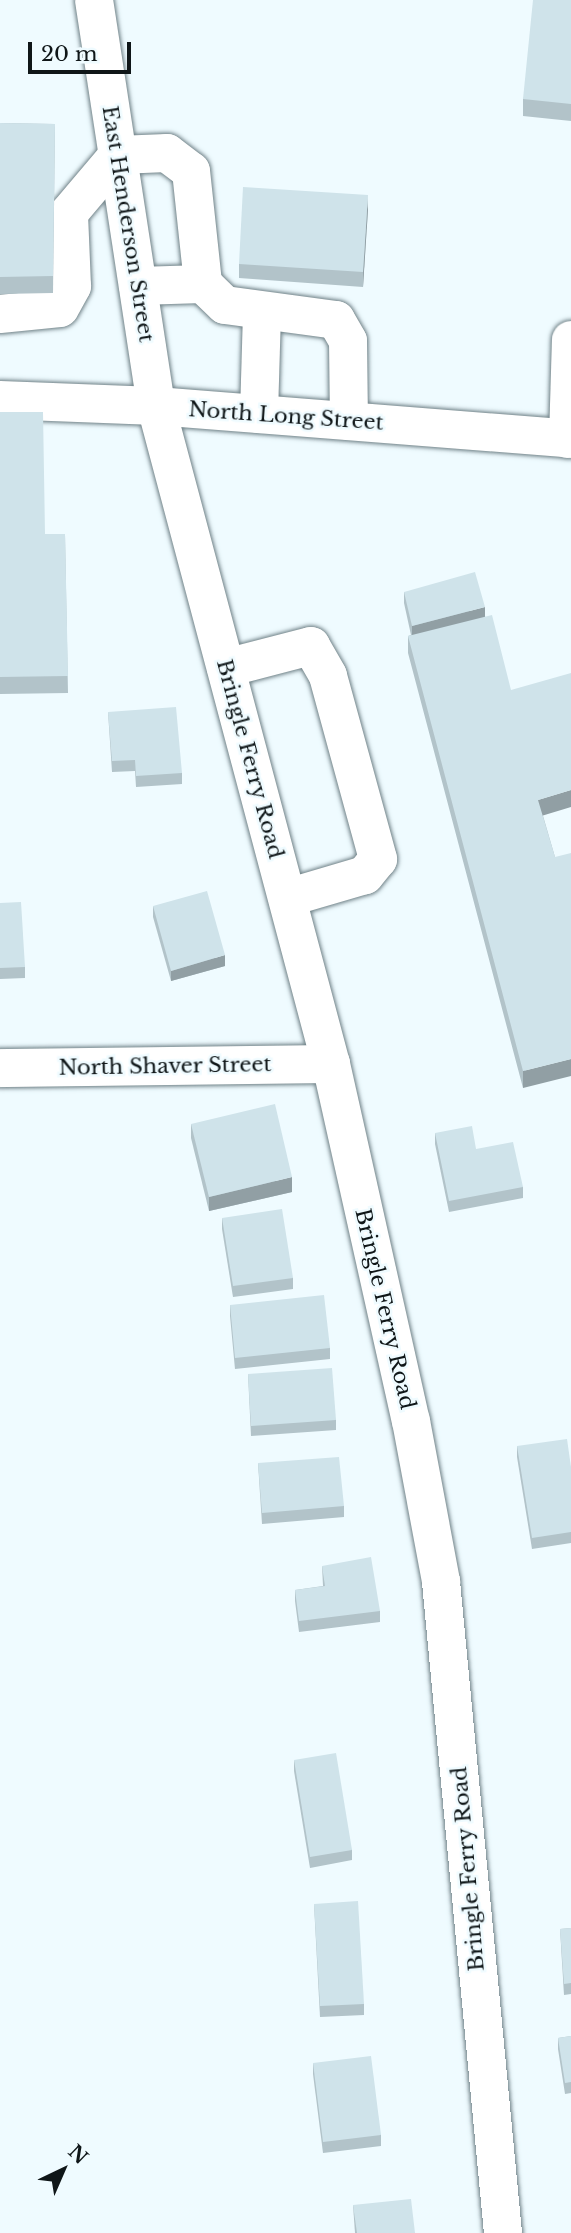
<!DOCTYPE html>
<html>
<head>
<meta charset="utf-8">
<style>
	body { margin:0 }
	#map { position:relative; width:571px; height:2233px; overflow:hidden; background:#effbff; font-family:"Libre Baskerville",serif }
	div>[style] { position:absolute }
	[style*='--x'] { left:calc(var(--x)*1px); top:calc(var(--y)*1px); width:calc(var(--w)*1px); rotate:calc(var(--a)*1deg) }
	.roads { filter:drop-shadow(0 0 2px #708288) drop-shadow(0 0 2px #708288) }
	.minor>* { height:38px; margin:-19px; padding:0 19px; transform-origin:19px; border-radius:19px; background:#fff }
	.wall>* { inset:0; background:#b2c3c9 }
	.shaded-wall>* { inset:0; background:#919fa4 }
	.building>* { inset:0; background:#cfe3ea }
	span { translate:-50% -50%; white-space:nowrap; text-align:center; line-height:1.15; -webkit-text-stroke:5px #effbff; paint-order:stroke }
	.street-label { font-size:21px; color:#0f1618 }
	.north { position:absolute; left:28px; top:2135px; width:70px; height:70px; -webkit-text-stroke:5px #effbff; paint-order:stroke; rotate:44deg; font-size:19px; font-weight:700; line-height:28px; text-align:center; color:#0f1618 }
	.north::after { content:''; display:block; margin:auto; width:24px; height:32px; background:#0f1618; clip-path:polygon(50% 0,100% 100%,50% 72%,0 100%) }
	.scale { position:absolute; left:28px; top:42px; width:103px; height:32px; box-sizing:border-box; border:4px solid #0f1618; border-top:0; padding-left:9px; font-size:21px; line-height:24px; white-space:nowrap; color:#0f1618; -webkit-text-stroke:5px #effbff; paint-order:stroke }
</style>
</head>
<body>
<div id="map">
	<div class="roads">
		<div class="minor">
			<i style="--x:94;--y:0;--w:411;--a:81.3"></i>
			<i style="--x:156;--y:406;--w:681;--a:75.11"></i>
			<i style="--x:331;--y:1064;--w:366;--a:77.4"></i>
			<i style="--x:411;--y:1421;--w:164;--a:79.4"></i>
			<i style="--x:441;--y:1582;--w:654;--a:84.56"></i>
			<i style="--x:138;--y:286;--w:65;--a:-1.8"></i>
			<i style="--x:0;--y:314;--w:60;--a:-5.7"></i>
			<i style="--x:60;--y:308;--w:25;--a:-61"></i>
			<i style="--x:72;--y:286;--w:73;--a:-92.4"></i>
			<i style="--x:69;--y:213;--w:76;--a:-49.8"></i>
			<i style="--x:118;--y:155;--w:49;--a:-2.3"></i>
			<i style="--x:167;--y:153;--w:30;--a:37"></i>
			<i style="--x:191;--y:171;--w:114;--a:83.9"></i>
			<i style="--x:203;--y:284;--w:30;--a:44"></i>
			<i style="--x:225;--y:305;--w:112;--a:7.7"></i>
			<i style="--x:336;--y:320;--w:24;--a:60"></i>
			<i style="--x:348;--y:341;--w:80;--a:89.3"></i>
			<i style="--x:0;--y:400;--w:156;--a:2.2"></i>
			<i style="--x:156;--y:406;--w:416;--a:4.5"></i>
			<i style="--x:259;--y:414;--w:103;--a:-88.3"></i>
			<i style="--x:568;--y:439;--w:99;--a:-88.3"></i>
			<i style="--x:226;--y:668;--w:88;--a:-14.5"></i>
			<i style="--x:311;--y:646;--w:34;--a:60"></i>
			<i style="--x:328;--y:676;--w:190;--a:74.7"></i>
			<i style="--x:378;--y:859;--w:21;--a:129"></i>
			<i style="--x:365;--y:875;--w:81;--a:163.6"></i>
			<i style="--x:0;--y:1068;--w:331;--a:-0.7"></i>
		</div>
	</div>
	<div class="wall">
		<i style="clip-path:polygon(571px 0,571px 121px,523px 116px,523px 99px)"></i>
		<i style="clip-path:polygon(0 123px,55px 124px,53px 293px,0 294px)"></i>
		<i style="clip-path:polygon(368px 209px,363px 287px,239px 278px,239px 264px)"></i>
		<i style="clip-path:polygon(0 412px,45px 534px,65px 534px,68px 693px,0 694px)"></i>
		<i style="clip-path:polygon(404px 592px,485px 616px,555px 857px,523px 1088px,408px 653px,408px 636px,411px 635px,404px 603px)"></i>
		<i style="clip-path:polygon(108px 712px,182px 773px,182px 784px,136px 787px,135px 771px,112px 772px)"></i>
		<i style="clip-path:polygon(0 903px,25px 967px,25px 978px,0 979px)"></i>
		<i style="clip-path:polygon(153px 906px,225px 966px,171px 981px,153px 917px)"></i>
		<i style="clip-path:polygon(191px 1124px,292px 1192px,209px 1211px,191px 1138px)"></i>
		<i style="clip-path:polygon(435px 1133px,476px 1149px,523px 1187px,523px 1198px,449px 1212px,435px 1144px)"></i>
		<i style="clip-path:polygon(222px 1218px,293px 1278px,293px 1289px,233px 1297px,222px 1229px)"></i>
		<i style="clip-path:polygon(230px 1305px,330px 1348px,330px 1359px,235px 1369px,230px 1316px)"></i>
		<i style="clip-path:polygon(248px 1374px,336px 1420px,336px 1430px,251px 1436px)"></i>
		<i style="clip-path:polygon(517px 1446px,571px 1467px,571px 1543px,532px 1549px,517px 1457px)"></i>
		<i style="clip-path:polygon(258px 1463px,344px 1506px,344px 1517px,262px 1524px)"></i>
		<i style="clip-path:polygon(322px 1566px,380px 1611px,380px 1622px,299px 1632px,295px 1601px,295px 1590px,323px 1586px)"></i>
		<i style="clip-path:polygon(294px 1760px,352px 1850px,352px 1860px,310px 1868px,294px 1771px)"></i>
		<i style="clip-path:polygon(314px 1904px,364px 2004px,364px 2015px,320px 2017px)"></i>
		<i style="clip-path:polygon(571px 1928px,571px 1994px,564px 1995px,560px 1929px)"></i>
		<i style="clip-path:polygon(571px 2036px,571px 2093px,565px 2094px,558px 2049px,558px 2038px)"></i>
		<i style="clip-path:polygon(313px 2063px,381px 2135px,381px 2146px,323px 2153px,313px 2074px)"></i>
		<i style="clip-path:polygon(353px 2205px,415px 2233px,355px 2233px)"></i>
	</div>
	<div class="shaded-wall">
		<i style="clip-path:polygon(368px 195px,368px 209px,363px 287px,363px 272px)"></i>
		<i style="clip-path:polygon(485px 607px,485px 618px,412px 636px,412px 626px)"></i>
		<i style="clip-path:polygon(571px 790px,571px 807px,538px 817px,538px 800px)"></i>
		<i style="clip-path:polygon(225px 955px,225px 966px,171px 981px,171px 971px)"></i>
		<i style="clip-path:polygon(571px 1059px,571px 1076px,523px 1088px,523px 1071px)"></i>
		<i style="clip-path:polygon(292px 1177px,292px 1192px,209px 1211px,209px 1197px)"></i>
	</div>
	<div class="building">
		<i style="clip-path:polygon(533px 0,571px 0,571px 104px,523px 99px)"></i>
		<i style="clip-path:polygon(0 123px,55px 124px,53px 276px,0 277px)"></i>
		<i style="clip-path:polygon(243px 187px,368px 195px,363px 272px,239px 264px)"></i>
		<i style="clip-path:polygon(0 412px,43px 412px,45px 534px,65px 534px,68px 676px,0 677px)"></i>
		<i style="clip-path:polygon(475px 572px,485px 607px,412px 626px,404px 592px)"></i>
		<i style="clip-path:polygon(492px 615px,511px 690px,571px 673px,571px 790px,538px 800px,555px 857px,571px 853px,571px 1059px,523px 1071px,408px 636px)"></i>
		<i style="clip-path:polygon(176px 707px,182px 773px,136px 776px,135px 760px,112px 761px,108px 712px)"></i>
		<i style="clip-path:polygon(207px 891px,225px 955px,171px 971px,153px 906px)"></i>
		<i style="clip-path:polygon(21px 902px,25px 967px,0 968px,0 903px)"></i>
		<i style="clip-path:polygon(275px 1104px,292px 1177px,209px 1197px,191px 1124px)"></i>
		<i style="clip-path:polygon(472px 1126px,476px 1149px,513px 1142px,523px 1187px,449px 1201px,435px 1133px)"></i>
		<i style="clip-path:polygon(282px 1209px,293px 1278px,233px 1286px,222px 1218px)"></i>
		<i style="clip-path:polygon(324px 1295px,330px 1348px,235px 1358px,230px 1305px)"></i>
		<i style="clip-path:polygon(332px 1368px,336px 1420px,251px 1426px,248px 1374px)"></i>
		<i style="clip-path:polygon(567px 1439px,571px 1467px,571px 1532px,532px 1538px,517px 1446px)"></i>
		<i style="clip-path:polygon(339px 1457px,344px 1506px,262px 1513px,258px 1463px)"></i>
		<i style="clip-path:polygon(371px 1557px,380px 1611px,299px 1621px,295px 1590px,325px 1586px,322px 1566px)"></i>
		<i style="clip-path:polygon(336px 1753px,352px 1850px,310px 1857px,294px 1760px)"></i>
		<i style="clip-path:polygon(358px 1901px,364px 2004px,320px 2006px,314px 1904px)"></i>
		<i style="clip-path:polygon(571px 1928px,571px 1983px,564px 1984px,560px 1929px)"></i>
		<i style="clip-path:polygon(571px 2036px,571px 2082px,565px 2083px,558px 2038px)"></i>
		<i style="clip-path:polygon(371px 2056px,381px 2135px,323px 2142px,313px 2063px)"></i>
		<i style="clip-path:polygon(411px 2199px,415px 2233px,357px 2233px,353px 2205px)"></i>
	</div>
	<div class="street-label">
		<span style="left:128px;top:224px;rotate:81deg">East Henderson Street</span>
		<span style="left:286px;top:416px;rotate:4deg">North Long Street</span>
		<span style="left:250px;top:759px;rotate:75deg">Bringle Ferry Road</span>
		<span style="left:165px;top:1066px;rotate:-1deg">North Shaver Street</span>
		<span style="left:385px;top:1309px;rotate:77deg">Bringle Ferry Road</span>
		<span style="left:468px;top:1869px;rotate:-95deg">Bringle Ferry Road</span>
	</div>
	<div class="north">N</div>
	<div class="scale">20 m</div>
</div>
</body>
</html>
